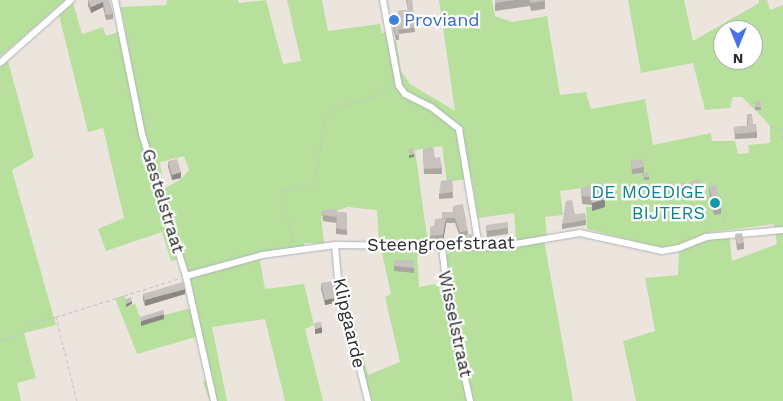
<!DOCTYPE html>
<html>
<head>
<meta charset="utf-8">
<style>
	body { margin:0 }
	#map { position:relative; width:783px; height:401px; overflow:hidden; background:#ece5dd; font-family:"Work Sans",sans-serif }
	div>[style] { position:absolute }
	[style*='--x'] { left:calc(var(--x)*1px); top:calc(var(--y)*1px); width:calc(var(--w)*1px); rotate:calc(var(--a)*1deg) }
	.green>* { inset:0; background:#b8e09d }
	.path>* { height:1px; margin-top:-0.5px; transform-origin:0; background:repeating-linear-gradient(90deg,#c4c4c4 0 4px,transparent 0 6.5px) }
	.roads { filter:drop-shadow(0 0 1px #aeb1ba) drop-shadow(0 0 1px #aeb1ba) }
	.minor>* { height:6px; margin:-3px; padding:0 3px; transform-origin:3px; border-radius:3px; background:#fff }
	.wall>* { inset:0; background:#aba7a3 }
	.shaded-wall>* { inset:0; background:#8b8884 }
	.building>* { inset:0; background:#c7c2bd }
	.dots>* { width:14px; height:14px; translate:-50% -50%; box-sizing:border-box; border:2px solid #fff; border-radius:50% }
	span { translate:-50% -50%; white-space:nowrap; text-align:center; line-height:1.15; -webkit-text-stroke:4.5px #fff; paint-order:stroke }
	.shop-label { font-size:18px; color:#366cbe }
	.left { translate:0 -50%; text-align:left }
	.culture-label { font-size:18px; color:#0d838f }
	.right { translate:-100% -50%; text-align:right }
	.street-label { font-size:18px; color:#2b2b2b }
	.north { position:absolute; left:713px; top:20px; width:50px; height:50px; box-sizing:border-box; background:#fff; border:1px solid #aaa; border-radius:50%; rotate:180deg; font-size:14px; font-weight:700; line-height:20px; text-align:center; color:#2b2b2b }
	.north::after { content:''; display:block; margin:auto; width:18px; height:22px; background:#4671f1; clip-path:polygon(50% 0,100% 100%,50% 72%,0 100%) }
</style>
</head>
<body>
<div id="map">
	<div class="green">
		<i style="clip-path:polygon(0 0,65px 0,0 57px)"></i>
		<i style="clip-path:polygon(evenodd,167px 0,238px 0,239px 3px,266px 0,283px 64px,301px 61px,287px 0,322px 0,328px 31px,380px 24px,382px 33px,390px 32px,392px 41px,396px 40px,401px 71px,410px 84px,455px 111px,439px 0,492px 0,495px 16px,512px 22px,547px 16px,560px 95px,586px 92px,591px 109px,645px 99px,653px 145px,711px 133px,712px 141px,735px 141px,738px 154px,749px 153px,748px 145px,770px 143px,770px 126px,765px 120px,742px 97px,733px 97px,730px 108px,705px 110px,693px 63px,641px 73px,628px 0,684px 0,693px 41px,759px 3px,759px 0,767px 0,770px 10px,783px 5px,783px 401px,636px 401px,623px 341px,655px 331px,645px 278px,678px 275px,679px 250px,729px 234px,732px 261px,777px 244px,774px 224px,712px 232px,671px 247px,657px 247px,587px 229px,586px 207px,601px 205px,583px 188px,560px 191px,563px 215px,545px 217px,547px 236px,516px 241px,514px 213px,478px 218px,472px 178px,447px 182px,442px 146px,415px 150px,428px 244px,379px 243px,377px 210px,348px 207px,321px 216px,324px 243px,304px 243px,304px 247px,259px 256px,265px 289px,304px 284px,314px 325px,305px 329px,323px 401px,285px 401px,265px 319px,212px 327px,227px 401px,210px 401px,203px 382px,210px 376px,162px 190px,181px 179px,189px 170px,184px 156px,160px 162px,162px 178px,158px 180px,144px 133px,121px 7px,166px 5px,167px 0,723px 30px,753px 30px,753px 60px,723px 60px,723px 30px)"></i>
		<i style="clip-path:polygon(73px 3px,82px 34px,103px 27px,106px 36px,118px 32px,139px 134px,178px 259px,171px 261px,162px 232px,106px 251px,98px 229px,124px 218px,103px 128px,88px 132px,59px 15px)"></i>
		<i style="clip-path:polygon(8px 61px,34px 157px,12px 170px,56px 325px,24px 333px,36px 378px,17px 383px,21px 401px,0 401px,0 67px)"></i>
		<i style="clip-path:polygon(544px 240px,573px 401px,365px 401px,347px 331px,356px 329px,368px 375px,400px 362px,385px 297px,391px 294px,381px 249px,417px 249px,419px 287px,446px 282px,443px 259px,452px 250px,472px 251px,472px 248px)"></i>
		<i style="clip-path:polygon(124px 296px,129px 306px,135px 304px,143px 325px,157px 317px,191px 308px,196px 337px,137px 354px,115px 298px)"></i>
	</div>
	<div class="path">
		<i style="--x:770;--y:126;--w:10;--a:17"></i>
		<i style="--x:780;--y:129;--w:11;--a:75"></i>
		<i style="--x:720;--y:195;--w:35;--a:80"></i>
		<i style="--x:294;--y:243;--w:54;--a:-105.1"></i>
		<i style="--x:280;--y:191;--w:36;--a:-13"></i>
		<i style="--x:315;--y:183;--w:66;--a:-81.3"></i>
		<i style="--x:325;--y:118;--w:12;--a:-59"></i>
		<i style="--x:331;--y:108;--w:43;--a:-13.4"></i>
		<i style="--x:373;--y:98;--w:13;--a:-48"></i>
		<i style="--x:382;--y:88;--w:12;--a:-9"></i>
		<i style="--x:0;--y:339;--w:5;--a:11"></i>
		<i style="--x:5;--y:340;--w:26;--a:-25"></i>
		<i style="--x:29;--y:329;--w:5;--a:-101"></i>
		<i style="--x:28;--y:324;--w:28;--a:-15"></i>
		<i style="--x:77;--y:401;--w:87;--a:-104"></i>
		<i style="--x:56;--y:317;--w:130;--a:-17.5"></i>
	</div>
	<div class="roads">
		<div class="minor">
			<i style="--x:115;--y:0;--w:137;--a:78.6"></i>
			<i style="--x:142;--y:134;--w:149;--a:72.8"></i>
			<i style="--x:186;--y:276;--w:128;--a:77.4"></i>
			<i style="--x:383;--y:0;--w:87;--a:79.5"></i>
			<i style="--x:399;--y:86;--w:10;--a:53"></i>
			<i style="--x:405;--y:94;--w:29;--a:27"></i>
			<i style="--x:431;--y:107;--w:36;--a:38"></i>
			<i style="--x:459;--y:129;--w:120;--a:80.4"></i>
			<i style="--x:0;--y:63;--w:95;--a:-41.6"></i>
			<i style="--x:335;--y:245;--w:34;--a:85"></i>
			<i style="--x:338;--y:279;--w:126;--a:76.2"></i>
			<i style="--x:442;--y:247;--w:59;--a:83.2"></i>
			<i style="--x:449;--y:306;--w:97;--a:77.5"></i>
			<i style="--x:186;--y:276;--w:79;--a:-15.4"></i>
			<i style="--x:262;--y:255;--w:74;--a:-7.8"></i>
			<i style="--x:335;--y:245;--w:163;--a:0.7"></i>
			<i style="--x:498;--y:247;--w:83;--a:-9.7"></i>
			<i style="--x:580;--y:233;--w:84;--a:12.4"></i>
			<i style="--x:662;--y:251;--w:17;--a:-10"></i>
			<i style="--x:679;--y:248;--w:29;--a:-22"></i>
			<i style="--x:706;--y:237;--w:77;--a:-5.2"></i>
		</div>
	</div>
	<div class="wall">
		<i style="clip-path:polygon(88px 0,109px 0,113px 14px,113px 19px,106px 20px,103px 7px,91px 13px,88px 6px)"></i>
		<i style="clip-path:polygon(406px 0,412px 0,415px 32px,399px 34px,399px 40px,396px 40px,393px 28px,393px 23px,399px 22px,398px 11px,408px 10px)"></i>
		<i style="clip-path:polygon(495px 0,545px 0,545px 9px,531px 11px,530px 6px,495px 11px)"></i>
		<i style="clip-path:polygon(755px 101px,760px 101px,761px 110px,755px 110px)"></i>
		<i style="clip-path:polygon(747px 114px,753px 124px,757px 132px,757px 138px,735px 139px,734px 127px,747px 126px)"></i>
		<i style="clip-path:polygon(423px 149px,435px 158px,442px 168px,442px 174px,424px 174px)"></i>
		<i style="clip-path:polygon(631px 160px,644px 167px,644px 172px,649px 177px,649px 180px,644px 180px,643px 173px,632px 174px)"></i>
		<i style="clip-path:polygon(168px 161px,181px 178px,172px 180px,168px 167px)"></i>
		<i style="clip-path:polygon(452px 179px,453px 198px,439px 199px,439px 194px)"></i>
		<i style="clip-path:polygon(691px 181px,700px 185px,700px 190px,692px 192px)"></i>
		<i style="clip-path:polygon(679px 185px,688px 193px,685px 196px,679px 191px)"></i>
		<i style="clip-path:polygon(709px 186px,721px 208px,721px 214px,714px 215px,709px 192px)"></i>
		<i style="clip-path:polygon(581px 188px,605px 207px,592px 211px,592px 205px,582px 204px)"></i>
		<i style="clip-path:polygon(453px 206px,468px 231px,468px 234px,472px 234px,472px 242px,466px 242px,466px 236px,460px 237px,455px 223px,446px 223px,443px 241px,430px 241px,430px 227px,434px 226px,442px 218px,453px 212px)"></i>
		<i style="clip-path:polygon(322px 210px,347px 213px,347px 235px,336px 234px,336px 223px,323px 221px)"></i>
		<i style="clip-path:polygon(575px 214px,586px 220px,586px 225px,562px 229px,562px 224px)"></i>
		<i style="clip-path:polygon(486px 225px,508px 228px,508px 234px,487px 237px)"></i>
		<i style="clip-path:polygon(735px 234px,744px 243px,744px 249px,737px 250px)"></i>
		<i style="clip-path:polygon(394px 260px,414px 260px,414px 273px,394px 271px)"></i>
		<i style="clip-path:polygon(321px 283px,334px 303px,325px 305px,321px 289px)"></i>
		<i style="clip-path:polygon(143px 294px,185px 294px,145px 306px,143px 300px)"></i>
	</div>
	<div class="shaded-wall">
		<i style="clip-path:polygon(103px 2px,103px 7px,91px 13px,91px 7px)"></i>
		<i style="clip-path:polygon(414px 154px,414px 157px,409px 158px,409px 155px)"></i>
		<i style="clip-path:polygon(181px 172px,181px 178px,172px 180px,172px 175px)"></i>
		<i style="clip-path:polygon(688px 187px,688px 193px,685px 196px,685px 191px)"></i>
		<i style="clip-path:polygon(605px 199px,605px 207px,592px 211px,592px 203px)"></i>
		<i style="clip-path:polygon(446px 218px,446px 224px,443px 241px,443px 235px)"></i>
		<i style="clip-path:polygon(185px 289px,185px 294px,145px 306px,145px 300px)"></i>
		<i style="clip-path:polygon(334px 298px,334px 303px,325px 305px,325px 300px)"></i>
		<i style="clip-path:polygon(132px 301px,132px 304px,126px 307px,126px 304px)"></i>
		<i style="clip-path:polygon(164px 314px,164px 319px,141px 326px,141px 321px)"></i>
		<i style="clip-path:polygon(322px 327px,322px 333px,315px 334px,315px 329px)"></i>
	</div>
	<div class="building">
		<i style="clip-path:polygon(88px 0,109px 0,113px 14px,106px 15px,103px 2px,91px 7px)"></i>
		<i style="clip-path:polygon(407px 0,412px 0,415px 27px,398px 30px,399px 35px,396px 35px,393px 23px,399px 22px,398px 11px,408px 10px)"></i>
		<i style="clip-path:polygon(495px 0,515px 0,495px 3px)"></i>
		<i style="clip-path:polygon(530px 0,545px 0,545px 1px,531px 3px)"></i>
		<i style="clip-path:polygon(755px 101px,760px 101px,761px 107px,755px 107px)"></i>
		<i style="clip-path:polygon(747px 114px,752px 114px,753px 124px,756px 124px,757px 132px,735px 134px,734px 127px,748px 126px)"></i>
		<i style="clip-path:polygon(433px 147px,435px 158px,440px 157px,442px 168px,424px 169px,423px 149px)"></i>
		<i style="clip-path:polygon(413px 148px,414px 154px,409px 155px,408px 149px)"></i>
		<i style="clip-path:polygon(177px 159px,181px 172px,172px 175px,168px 161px)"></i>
		<i style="clip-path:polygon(643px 159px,644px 167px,632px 169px,631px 160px)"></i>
		<i style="clip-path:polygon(643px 172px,648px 172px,649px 177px,644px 177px)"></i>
		<i style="clip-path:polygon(452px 179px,453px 192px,439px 194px,441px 181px)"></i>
		<i style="clip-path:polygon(699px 179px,700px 185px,692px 186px,691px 181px)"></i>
		<i style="clip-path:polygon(682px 182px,688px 187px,685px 191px,679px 185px)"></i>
		<i style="clip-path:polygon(597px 183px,603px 188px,605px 199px,592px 203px,592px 197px,582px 196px,581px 188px)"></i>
		<i style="clip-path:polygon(716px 185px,721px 208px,714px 210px,709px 186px)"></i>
		<i style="clip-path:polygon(572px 200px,575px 214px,585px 213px,586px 220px,562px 224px,566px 201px)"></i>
		<i style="clip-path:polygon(463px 204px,468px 231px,460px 232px,455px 218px,442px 218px,442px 212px,454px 212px,453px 206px)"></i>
		<i style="clip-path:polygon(337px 209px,337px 212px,347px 213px,347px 230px,336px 228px,337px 217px,323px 215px,322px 210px)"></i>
		<i style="clip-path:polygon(446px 218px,443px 235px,430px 236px,430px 227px,434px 226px,435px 219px)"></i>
		<i style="clip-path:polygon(508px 222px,508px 228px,487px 231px,486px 225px)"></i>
		<i style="clip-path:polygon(742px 233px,744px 243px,737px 244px,735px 234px)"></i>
		<i style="clip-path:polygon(466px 234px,472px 234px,472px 239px,466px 239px)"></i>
		<i style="clip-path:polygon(394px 260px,414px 260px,414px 268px,394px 266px)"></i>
		<i style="clip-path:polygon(333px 281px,334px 298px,325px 300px,321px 283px)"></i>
		<i style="clip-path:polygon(183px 282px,185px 289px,145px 300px,143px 294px)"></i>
		<i style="clip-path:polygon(131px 297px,132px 301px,126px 304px,124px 300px)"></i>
		<i style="clip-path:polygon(163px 310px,164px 314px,141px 321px,140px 317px)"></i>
		<i style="clip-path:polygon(321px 322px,322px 327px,315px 329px,314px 323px)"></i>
	</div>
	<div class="dots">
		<i style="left:394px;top:20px;background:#3f7fe0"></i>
		<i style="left:715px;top:203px;background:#0f9aa8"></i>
	</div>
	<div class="shop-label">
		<span class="left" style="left:404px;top:20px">Proviand</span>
	</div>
	<div class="culture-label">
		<span class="right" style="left:705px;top:203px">DE MOEDIGE<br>BIJTERS</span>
	</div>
	<div class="street-label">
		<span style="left:163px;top:201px;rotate:73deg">Gestelstraat</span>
		<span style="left:441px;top:244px;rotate:-1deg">Steengroefstraat</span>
		<span style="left:349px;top:323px;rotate:77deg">Klipgaarde</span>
		<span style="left:455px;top:324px;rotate:78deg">Wisselstraat</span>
	</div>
	<div class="north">N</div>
</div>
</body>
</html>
